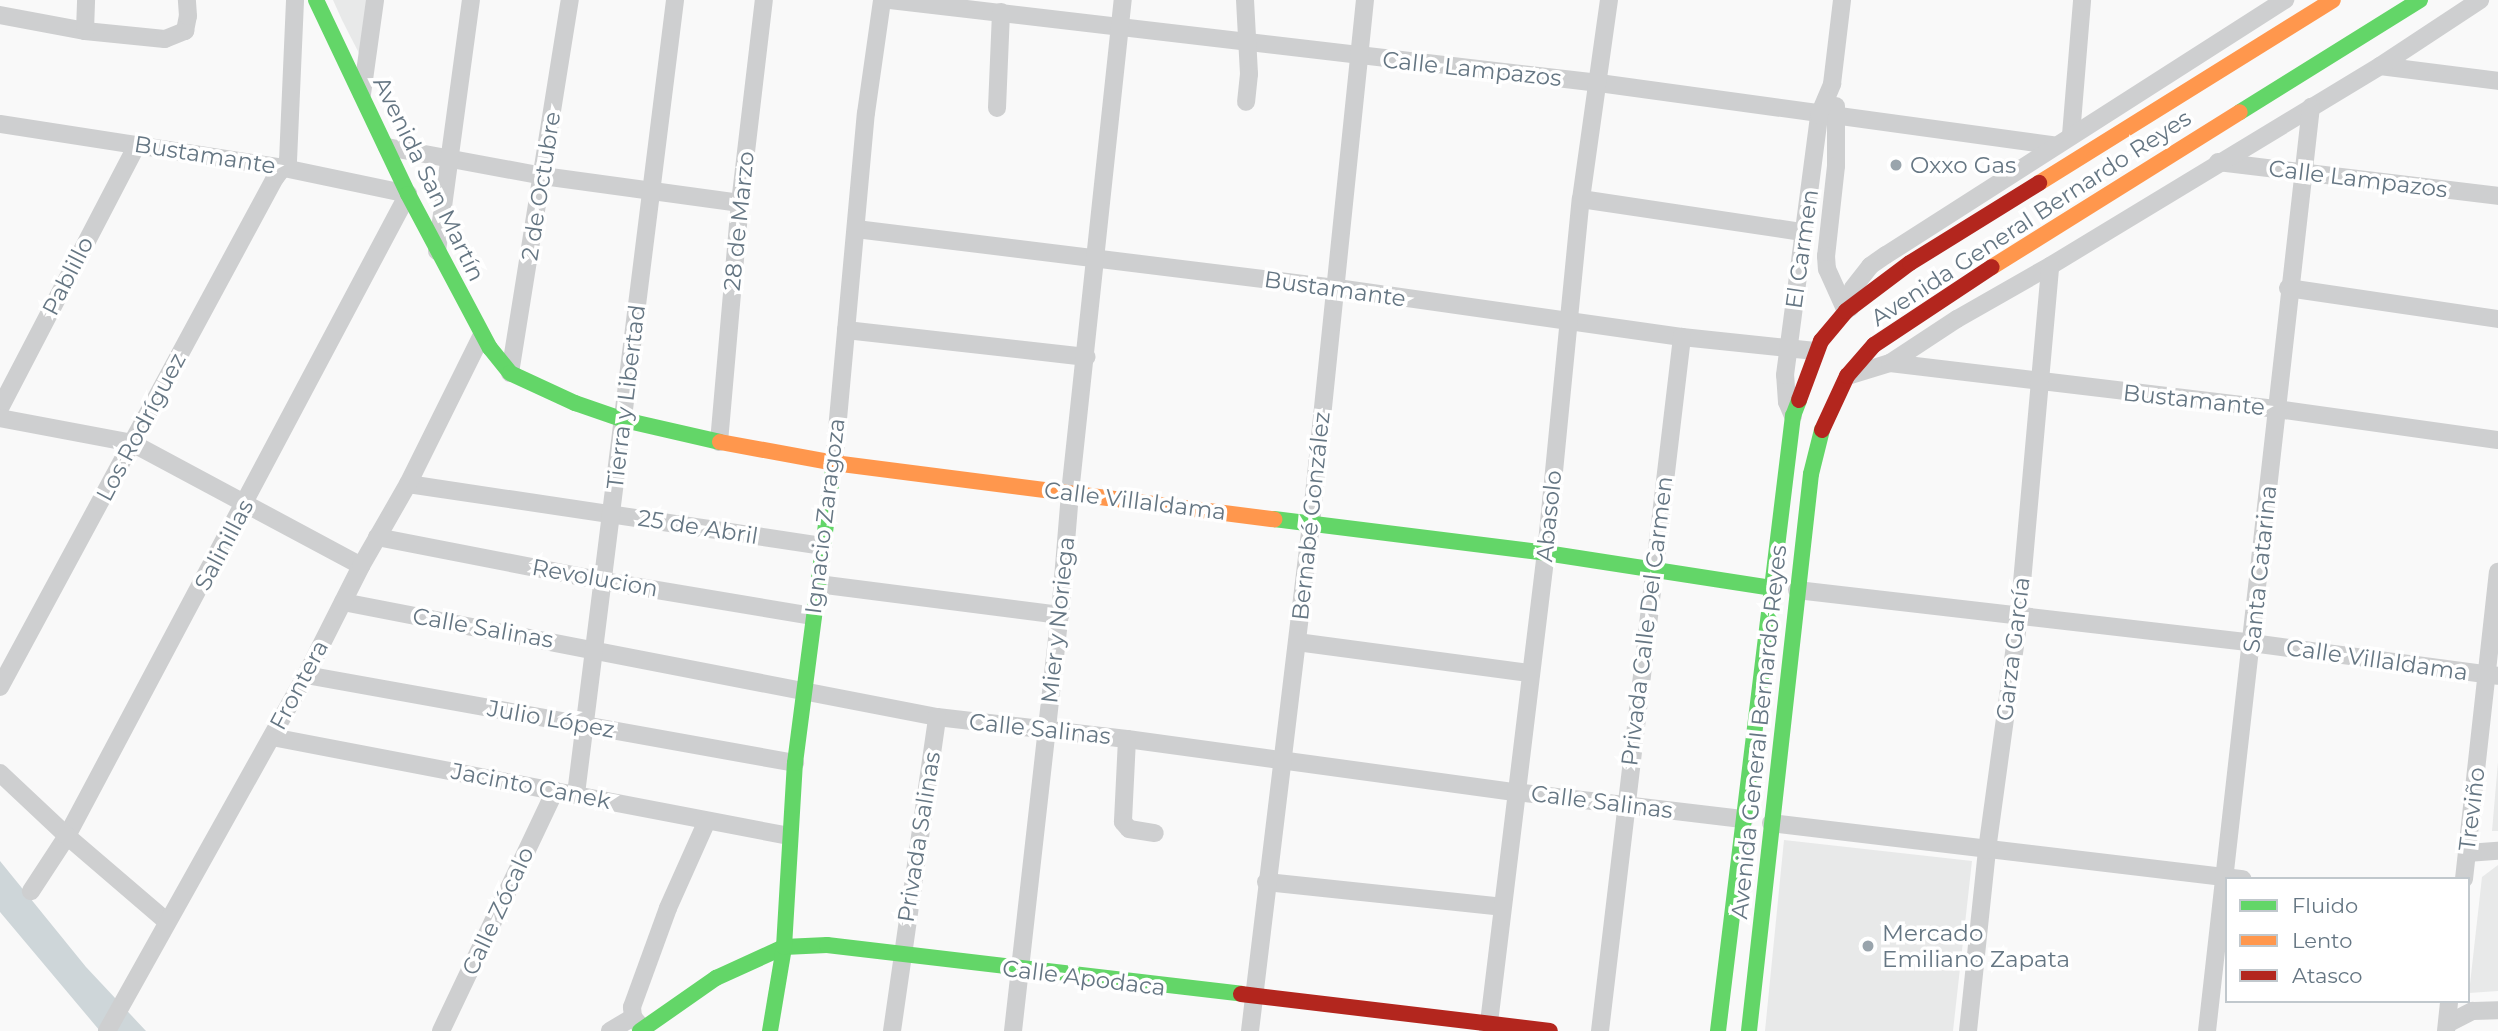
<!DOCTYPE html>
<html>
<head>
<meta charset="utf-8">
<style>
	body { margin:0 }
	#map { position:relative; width:2498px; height:1031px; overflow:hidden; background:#f9f9f9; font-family:Montserrat,sans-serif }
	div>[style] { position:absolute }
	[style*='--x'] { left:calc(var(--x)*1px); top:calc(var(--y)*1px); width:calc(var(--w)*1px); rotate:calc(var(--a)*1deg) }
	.built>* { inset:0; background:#e8e9e9 }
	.water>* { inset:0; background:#ced6d9 }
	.street>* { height:18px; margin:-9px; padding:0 9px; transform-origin:9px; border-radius:9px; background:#cecfd0 }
	.fast>* { height:16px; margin:-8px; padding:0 8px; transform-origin:8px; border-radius:8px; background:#63d668 }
	.slow>* { height:16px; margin:-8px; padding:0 8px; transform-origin:8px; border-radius:8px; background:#ff974d }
	.jam>* { height:16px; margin:-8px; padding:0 8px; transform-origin:8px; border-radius:8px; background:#b3261e }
	.dots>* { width:19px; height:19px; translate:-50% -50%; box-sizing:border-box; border:4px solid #fff; border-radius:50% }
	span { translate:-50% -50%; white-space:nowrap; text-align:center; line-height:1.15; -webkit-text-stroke:7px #fff; paint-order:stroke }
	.street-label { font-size:23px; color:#657683 }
	.poi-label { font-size:23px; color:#657683 }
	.left { translate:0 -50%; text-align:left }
	.legend { position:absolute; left:2225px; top:877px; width:245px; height:126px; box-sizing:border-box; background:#fff; border:2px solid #c1c8cd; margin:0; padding:9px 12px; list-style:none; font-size:21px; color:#657683 }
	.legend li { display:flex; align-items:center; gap:14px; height:35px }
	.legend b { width:35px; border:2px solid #c1c8cd }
</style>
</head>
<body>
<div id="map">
	<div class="built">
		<i style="clip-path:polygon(333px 0,371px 0,364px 63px,342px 20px)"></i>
		<i style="clip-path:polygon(2498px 762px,2498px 831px,2492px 831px)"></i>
		<i style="clip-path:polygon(1784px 840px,1972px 861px,1953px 1031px,1765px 1031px)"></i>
		<i style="clip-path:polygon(2498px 865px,2498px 991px,2469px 993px,2482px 877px)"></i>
	</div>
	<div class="water">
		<i style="clip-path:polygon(0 861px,86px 967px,146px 1031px,100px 1031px,0 912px)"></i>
	</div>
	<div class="street">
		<i style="--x:890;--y:0;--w:714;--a:6.68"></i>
		<i style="--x:1599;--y:83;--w:458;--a:7.8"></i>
		<i style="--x:1245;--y:0;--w:74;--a:86.9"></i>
		<i style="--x:1249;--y:74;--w:28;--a:96"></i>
		<i style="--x:0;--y:15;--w:86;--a:10.7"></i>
		<i style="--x:85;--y:31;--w:80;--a:5.7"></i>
		<i style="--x:165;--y:39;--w:22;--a:-22"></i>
		<i style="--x:185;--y:31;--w:15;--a:-79"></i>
		<i style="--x:188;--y:16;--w:16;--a:-94"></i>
		<i style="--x:85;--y:31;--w:31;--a:-88"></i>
		<i style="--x:2380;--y:66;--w:119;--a:7.2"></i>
		<i style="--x:362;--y:94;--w:95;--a:-82.1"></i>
		<i style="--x:1836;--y:106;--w:60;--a:90"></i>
		<i style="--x:1836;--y:166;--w:91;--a:96.3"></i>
		<i style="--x:1826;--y:256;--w:13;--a:86"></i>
		<i style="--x:1827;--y:269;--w:46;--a:65.7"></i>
		<i style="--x:997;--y:108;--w:96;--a:-87.6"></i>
		<i style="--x:0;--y:124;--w:287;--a:8.8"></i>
		<i style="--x:284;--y:168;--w:127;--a:11.8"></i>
		<i style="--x:408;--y:194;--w:727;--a:117.98"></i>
		<i style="--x:67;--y:836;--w:66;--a:123.2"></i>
		<i style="--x:2071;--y:135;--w:135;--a:-85.3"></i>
		<i style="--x:387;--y:147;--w:159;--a:10.5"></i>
		<i style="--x:543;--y:176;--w:199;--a:7.8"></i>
		<i style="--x:2218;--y:162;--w:282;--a:6.9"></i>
		<i style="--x:1581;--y:199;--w:224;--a:8.5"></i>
		<i style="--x:856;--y:229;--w:485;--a:7"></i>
		<i style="--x:1337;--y:288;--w:348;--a:8.1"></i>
		<i style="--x:1682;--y:337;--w:134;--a:6"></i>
		<i style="--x:437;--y:251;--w:253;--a:-82.3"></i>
		<i style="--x:2288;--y:288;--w:212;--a:8.4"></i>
		<i style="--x:1850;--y:308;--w:20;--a:-81"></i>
		<i style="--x:1853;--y:288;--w:28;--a:-52"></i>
		<i style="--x:1870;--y:266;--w:19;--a:-35"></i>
		<i style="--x:1886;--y:255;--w:474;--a:-32.6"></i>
		<i style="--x:846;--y:330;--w:242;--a:6.4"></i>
		<i style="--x:1890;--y:363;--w:390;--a:6.8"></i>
		<i style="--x:2277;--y:409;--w:223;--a:8"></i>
		<i style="--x:510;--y:373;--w:378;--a:-80.9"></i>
		<i style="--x:1851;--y:375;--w:41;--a:-17.1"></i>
		<i style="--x:1890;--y:363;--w:80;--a:-33.3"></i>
		<i style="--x:1957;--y:319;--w:107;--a:-29.7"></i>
		<i style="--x:2050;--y:266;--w:386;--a:-31.2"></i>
		<i style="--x:2380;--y:66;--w:120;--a:-33.4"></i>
		<i style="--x:0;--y:408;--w:297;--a:-62.5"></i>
		<i style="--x:1793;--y:416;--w:15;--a:-113"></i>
		<i style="--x:1787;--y:402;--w:27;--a:-94"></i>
		<i style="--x:1785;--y:375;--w:262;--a:-82.5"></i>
		<i style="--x:1819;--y:115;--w:34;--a:-67"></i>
		<i style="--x:1832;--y:84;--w:85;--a:-83.2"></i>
		<i style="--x:0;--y:418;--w:134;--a:10.7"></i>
		<i style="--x:132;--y:443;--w:260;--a:28.2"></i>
		<i style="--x:719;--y:442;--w:240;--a:-85"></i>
		<i style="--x:740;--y:203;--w:204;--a:-83.3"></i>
		<i style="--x:834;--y:463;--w:351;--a:-84.8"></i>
		<i style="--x:866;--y:113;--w:114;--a:-81.9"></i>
		<i style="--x:408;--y:484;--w:420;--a:8.5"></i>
		<i style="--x:377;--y:537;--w:230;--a:11"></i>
		<i style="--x:603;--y:581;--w:213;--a:9.5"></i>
		<i style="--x:818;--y:584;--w:244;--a:7.3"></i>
		<i style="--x:1797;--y:590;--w:458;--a:6.6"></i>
		<i style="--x:2252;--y:643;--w:248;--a:7.6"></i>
		<i style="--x:343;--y:602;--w:605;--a:10.96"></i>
		<i style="--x:937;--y:717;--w:191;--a:6.6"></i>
		<i style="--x:1127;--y:739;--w:393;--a:7.8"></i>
		<i style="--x:1516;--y:792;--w:230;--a:6.8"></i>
		<i style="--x:1297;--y:642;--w:235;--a:7.6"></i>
		<i style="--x:306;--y:675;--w:497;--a:10.2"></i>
		<i style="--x:0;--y:687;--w:579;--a:-61.62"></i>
		<i style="--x:275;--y:178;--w:21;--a:-53"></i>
		<i style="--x:288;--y:161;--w:161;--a:-87.5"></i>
		<i style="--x:272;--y:737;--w:526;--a:10.84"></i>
		<i style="--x:1127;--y:739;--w:83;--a:92.8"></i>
		<i style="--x:1123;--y:822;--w:9;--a:49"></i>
		<i style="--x:1129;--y:829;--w:26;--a:9"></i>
		<i style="--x:0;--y:773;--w:92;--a:43.2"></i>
		<i style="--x:67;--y:836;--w:130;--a:40.6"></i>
		<i style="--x:576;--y:794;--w:800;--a:-82.89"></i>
		<i style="--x:1771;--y:823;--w:475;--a:6.8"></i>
		<i style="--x:2467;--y:853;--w:31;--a:-4"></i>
		<i style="--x:2464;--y:879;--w:309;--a:-83.7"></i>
		<i style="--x:1266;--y:882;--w:237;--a:6"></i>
		<i style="--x:2447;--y:1024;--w:29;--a:-27"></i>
		<i style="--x:2473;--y:1011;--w:25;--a:-2"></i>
		<i style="--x:643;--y:1029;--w:16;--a:-130"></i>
		<i style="--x:633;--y:1017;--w:10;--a:-96"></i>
		<i style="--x:632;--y:1007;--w:105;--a:-70"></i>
		<i style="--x:668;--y:908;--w:95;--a:-65.9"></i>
		<i style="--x:107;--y:1031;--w:408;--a:-60.8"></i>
		<i style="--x:306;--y:675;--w:122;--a:-63.2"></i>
		<i style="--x:361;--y:566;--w:95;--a:-60.2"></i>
		<i style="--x:408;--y:484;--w:166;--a:-63.6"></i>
		<i style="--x:441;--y:1031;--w:266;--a:-64.6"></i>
		<i style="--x:610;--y:1031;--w:27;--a:-31"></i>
		<i style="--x:892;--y:1031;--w:317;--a:-81.8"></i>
		<i style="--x:1013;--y:1031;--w:419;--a:-83.6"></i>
		<i style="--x:1060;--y:615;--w:122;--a:-85.3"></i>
		<i style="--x:1070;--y:493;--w:496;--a:-83.9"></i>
		<i style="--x:1250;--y:1031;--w:511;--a:-83.14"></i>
		<i style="--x:1311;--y:524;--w:527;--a:-84.12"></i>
		<i style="--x:1488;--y:1031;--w:482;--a:-83.1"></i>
		<i style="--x:1546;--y:553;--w:356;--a:-84.4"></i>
		<i style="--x:1581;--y:199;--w:201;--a:-82"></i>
		<i style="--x:1600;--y:1031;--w:699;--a:-83.26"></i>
		<i style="--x:1968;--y:1031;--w:182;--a:-84"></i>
		<i style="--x:1987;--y:850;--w:236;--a:-82.2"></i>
		<i style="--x:2019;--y:616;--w:351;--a:-84.9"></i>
		<i style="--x:2207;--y:1031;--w:930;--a:-83.58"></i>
		<i style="--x:2446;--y:1031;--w:30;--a:-84"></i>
	</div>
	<div class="fast">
		<i style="--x:316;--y:0;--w:215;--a:64.6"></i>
		<i style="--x:408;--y:194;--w:174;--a:62"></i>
		<i style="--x:490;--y:348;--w:32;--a:51"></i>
		<i style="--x:510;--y:373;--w:72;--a:24.8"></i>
		<i style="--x:575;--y:403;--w:52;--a:19.1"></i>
		<i style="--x:624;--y:420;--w:98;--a:12.9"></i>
		<i style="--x:2240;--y:112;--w:212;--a:-31.9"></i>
		<i style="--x:1274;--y:519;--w:274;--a:7.1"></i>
		<i style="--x:1546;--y:553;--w:228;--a:8.8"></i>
		<i style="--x:640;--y:1031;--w:93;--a:-34.9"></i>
		<i style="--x:716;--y:978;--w:75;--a:-24.5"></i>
		<i style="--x:784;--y:947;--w:43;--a:-2.7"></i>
		<i style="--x:827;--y:945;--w:417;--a:6.7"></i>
		<i style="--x:770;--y:1031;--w:85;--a:-80.5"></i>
		<i style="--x:784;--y:947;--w:184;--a:-86.6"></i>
		<i style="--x:795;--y:763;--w:303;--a:-82.6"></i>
		<i style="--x:1718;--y:1031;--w:620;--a:-83.05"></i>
		<i style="--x:1793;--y:416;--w:17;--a:-69"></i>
		<i style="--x:1749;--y:1031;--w:560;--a:-83.65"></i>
		<i style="--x:1811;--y:474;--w:45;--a:-76"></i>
	</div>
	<div class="slow">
		<i style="--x:2039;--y:183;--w:346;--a:-31.9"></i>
		<i style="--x:1992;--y:267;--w:292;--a:-32"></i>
		<i style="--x:720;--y:442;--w:116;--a:10.4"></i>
		<i style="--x:834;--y:463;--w:444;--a:7.3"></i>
	</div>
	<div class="jam">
		<i style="--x:1799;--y:400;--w:63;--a:-69.6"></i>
		<i style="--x:1821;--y:341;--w:39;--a:-50"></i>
		<i style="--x:1846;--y:311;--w:80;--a:-36.9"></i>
		<i style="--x:1910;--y:263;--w:152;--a:-31.8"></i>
		<i style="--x:1822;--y:430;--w:60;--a:-65.2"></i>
		<i style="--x:1847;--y:376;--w:41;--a:-48.9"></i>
		<i style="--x:1874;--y:345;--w:141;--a:-33.5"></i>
		<i style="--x:1241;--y:994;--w:311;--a:6.8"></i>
	</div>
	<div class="dots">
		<i style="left:1896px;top:165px;background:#99a4ac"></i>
		<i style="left:1868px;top:946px;background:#99a4ac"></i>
	</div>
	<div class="street-label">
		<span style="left:1472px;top:69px;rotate:6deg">Calle Lampazos</span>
		<span style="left:205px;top:155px;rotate:9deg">Bustamante</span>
		<span style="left:429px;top:179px;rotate:64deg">Avenida San Martín</span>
		<span style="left:2358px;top:179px;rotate:7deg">Calle Lampazos</span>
		<span style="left:541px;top:186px;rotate:-81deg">2 de Octubre</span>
		<span style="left:2031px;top:218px;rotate:-33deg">Avenida General Bernardo Reyes</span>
		<span style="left:739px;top:221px;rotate:-84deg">28 de Marzo</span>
		<span style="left:1802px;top:249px;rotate:-82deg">El Carmen</span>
		<span style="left:68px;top:276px;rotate:-63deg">Pablillo</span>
		<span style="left:1335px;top:289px;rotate:8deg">Bustamante</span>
		<span style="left:626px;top:397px;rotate:-83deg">Tierra y Libertad</span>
		<span style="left:2194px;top:400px;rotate:6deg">Bustamante</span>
		<span style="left:141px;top:427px;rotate:-62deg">Los Rodríguez</span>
		<span style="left:1135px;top:501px;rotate:7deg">Calle Villaldama</span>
		<span style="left:825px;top:516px;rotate:-83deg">Ignacio Zaragoza</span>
		<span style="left:1311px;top:516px;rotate:-84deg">Bernabé González</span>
		<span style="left:1549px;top:516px;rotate:-84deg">Abasolo</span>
		<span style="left:698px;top:527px;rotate:9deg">25 de Abril</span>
		<span style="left:224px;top:545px;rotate:-62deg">Salinillas</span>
		<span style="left:2260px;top:569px;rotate:-84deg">Santa Catarina</span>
		<span style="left:595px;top:578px;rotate:10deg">Revolucion</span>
		<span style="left:1058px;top:620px;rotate:-84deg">Mier y Noriega</span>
		<span style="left:1647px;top:621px;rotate:-83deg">Privada Calle Del Carmen</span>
		<span style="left:483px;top:628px;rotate:10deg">Calle Salinas</span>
		<span style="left:2013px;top:649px;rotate:-83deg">Garza García</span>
		<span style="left:2377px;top:660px;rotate:8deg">Calle Villaldama</span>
		<span style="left:299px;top:685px;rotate:-62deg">Frontera</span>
		<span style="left:551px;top:719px;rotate:10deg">Julio López</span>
		<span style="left:1040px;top:729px;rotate:6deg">Calle Salinas</span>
		<span style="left:1759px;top:732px;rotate:-84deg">Avenida General Bernardo Reyes</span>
		<span style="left:531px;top:786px;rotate:11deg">Jacinto Canek</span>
		<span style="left:1602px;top:802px;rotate:7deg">Calle Salinas</span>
		<span style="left:2472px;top:809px;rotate:-83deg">Treviño</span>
		<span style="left:919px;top:837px;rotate:-81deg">Privada Salinas</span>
		<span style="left:498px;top:911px;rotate:-65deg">Calle Zócalo</span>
		<span style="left:1084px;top:978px;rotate:7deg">Calle Apodaca</span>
	</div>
	<div class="poi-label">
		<span class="left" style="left:1910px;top:165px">Oxxo Gas</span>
		<span class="left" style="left:1882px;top:946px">Mercado<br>Emiliano Zapata</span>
	</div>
	<ul class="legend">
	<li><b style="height:9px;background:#63d668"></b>Fluido</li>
	<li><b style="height:9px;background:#ff974d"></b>Lento</li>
	<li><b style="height:9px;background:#b3261e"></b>Atasco</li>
	</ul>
</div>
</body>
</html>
